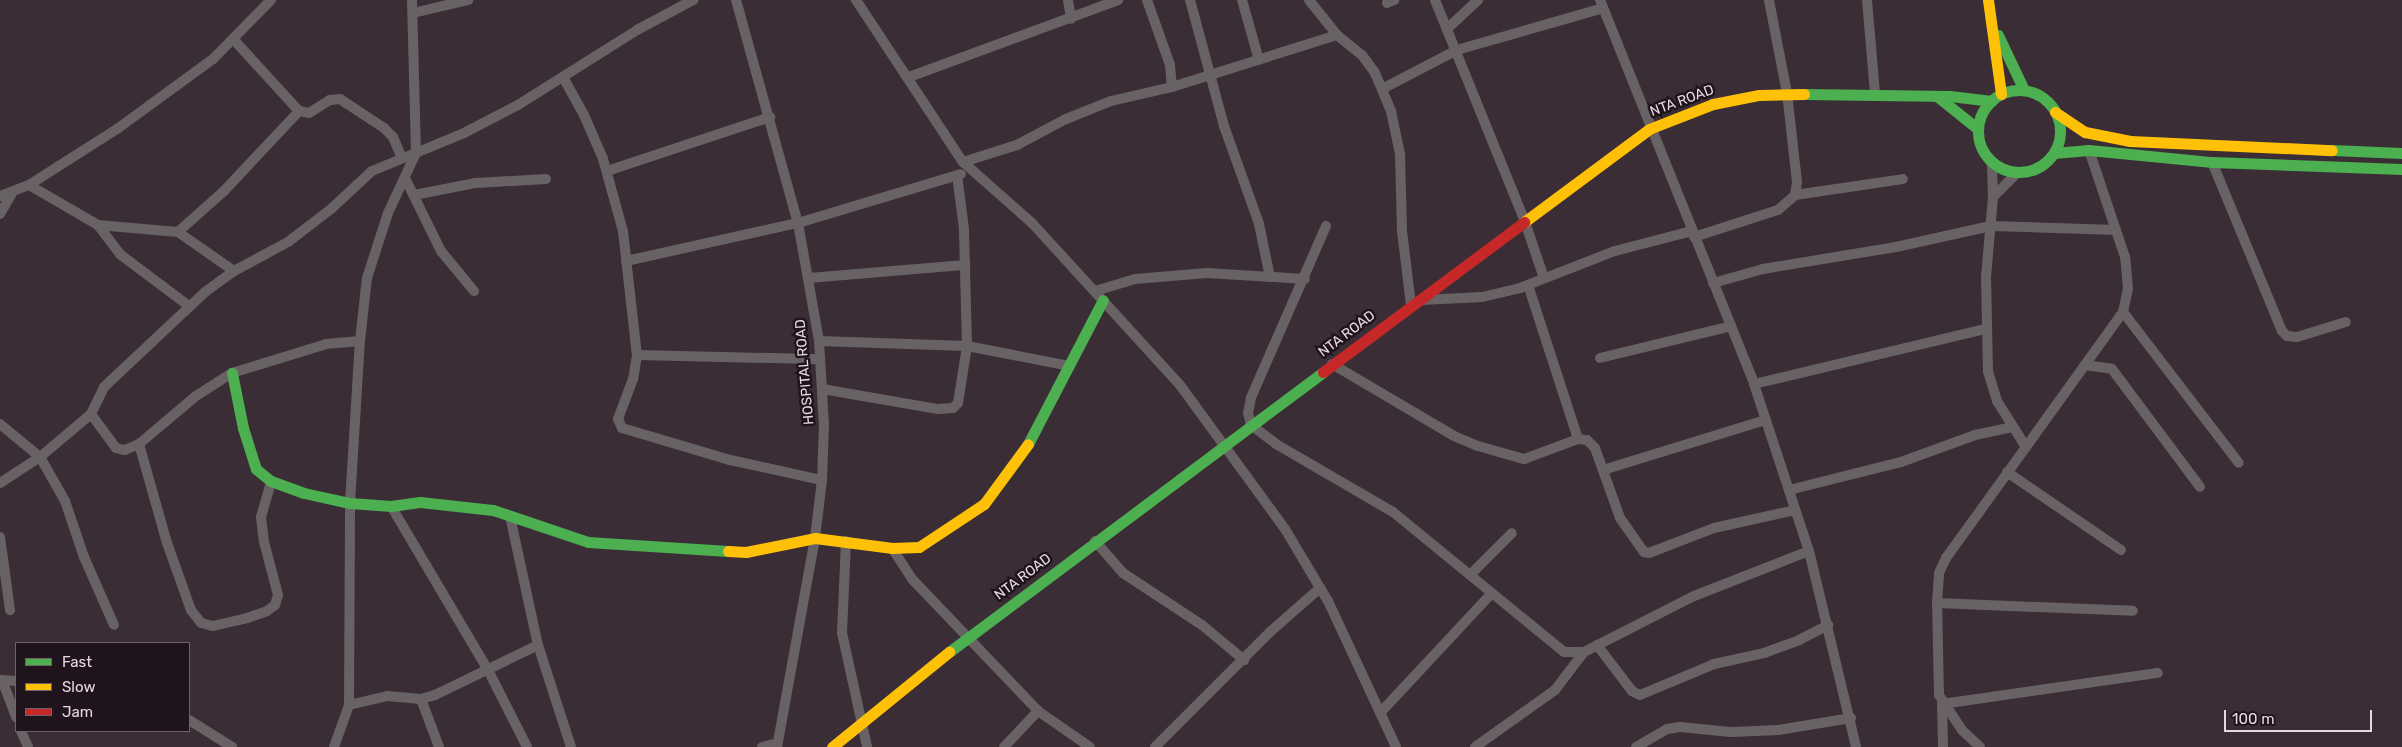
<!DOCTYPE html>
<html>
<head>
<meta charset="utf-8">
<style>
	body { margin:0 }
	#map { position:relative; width:2402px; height:747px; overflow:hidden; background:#3a2d35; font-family:Rubik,sans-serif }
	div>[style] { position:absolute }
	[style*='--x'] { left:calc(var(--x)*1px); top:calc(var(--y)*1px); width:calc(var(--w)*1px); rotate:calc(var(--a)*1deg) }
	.street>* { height:10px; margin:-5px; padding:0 5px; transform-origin:5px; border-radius:5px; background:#696264 }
	.fast>* { height:11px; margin:-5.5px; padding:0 5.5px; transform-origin:5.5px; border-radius:5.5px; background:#4caf50 }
	.fast>.ring { margin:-5.5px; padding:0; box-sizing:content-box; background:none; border:11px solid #4caf50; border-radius:50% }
	.slow>* { height:11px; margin:-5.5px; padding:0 5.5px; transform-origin:5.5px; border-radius:5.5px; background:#ffc107 }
	.jam>* { height:11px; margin:-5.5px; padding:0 5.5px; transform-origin:5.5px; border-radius:5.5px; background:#c62828 }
	span { translate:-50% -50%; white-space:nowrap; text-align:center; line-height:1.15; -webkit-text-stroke:5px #1f141b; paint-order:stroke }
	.street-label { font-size:14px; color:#e9d8e2 }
	.legend { position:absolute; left:15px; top:642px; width:175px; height:90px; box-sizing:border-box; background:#1f141b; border:1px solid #70626b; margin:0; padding:6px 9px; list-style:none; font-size:15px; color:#e9d8e2 }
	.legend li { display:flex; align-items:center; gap:10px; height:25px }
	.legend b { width:25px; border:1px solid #70626b }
	.scale { position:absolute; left:2224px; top:710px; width:148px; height:22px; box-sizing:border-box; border:2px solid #e9d8e2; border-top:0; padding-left:6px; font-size:15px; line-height:18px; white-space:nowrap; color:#e9d8e2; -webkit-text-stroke:4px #1f141b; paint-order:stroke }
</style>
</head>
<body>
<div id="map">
	<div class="street">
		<i style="--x:736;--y:0;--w:231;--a:74.5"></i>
		<i style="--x:798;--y:223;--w:120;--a:79.9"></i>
		<i style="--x:819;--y:341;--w:83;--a:86.6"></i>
		<i style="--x:824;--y:424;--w:56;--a:92"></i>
		<i style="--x:822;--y:480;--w:58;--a:96.9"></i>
		<i style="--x:815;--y:538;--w:212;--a:100.3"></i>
		<i style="--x:856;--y:0;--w:194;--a:56.6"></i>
		<i style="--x:963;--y:162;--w:92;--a:41.5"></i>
		<i style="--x:1032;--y:223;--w:219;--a:47.6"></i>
		<i style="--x:1180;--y:385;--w:178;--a:53.9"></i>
		<i style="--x:1285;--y:529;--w:84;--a:59.2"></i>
		<i style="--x:1328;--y:601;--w:161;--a:65"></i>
		<i style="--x:1068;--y:0;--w:19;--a:81"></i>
		<i style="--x:1147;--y:0;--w:69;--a:70.5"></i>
		<i style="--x:1170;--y:65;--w:22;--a:85"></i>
		<i style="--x:1190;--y:0;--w:131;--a:74.9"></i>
		<i style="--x:1224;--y:126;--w:104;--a:70.3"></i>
		<i style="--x:1259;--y:224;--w:54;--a:78.3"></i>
		<i style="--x:1242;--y:0;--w:62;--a:74.2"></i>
		<i style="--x:1309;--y:0;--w:45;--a:51.3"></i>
		<i style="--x:1337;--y:35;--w:32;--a:39"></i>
		<i style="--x:1362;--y:55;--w:22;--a:54"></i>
		<i style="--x:1375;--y:73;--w:41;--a:67.2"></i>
		<i style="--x:1391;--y:111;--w:44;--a:78.2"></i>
		<i style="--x:1400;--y:154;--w:77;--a:88.5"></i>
		<i style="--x:1402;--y:231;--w:75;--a:83.1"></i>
		<i style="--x:1435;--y:0;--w:236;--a:67.9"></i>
		<i style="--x:1524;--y:219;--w:62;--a:71.3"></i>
		<i style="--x:1600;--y:0;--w:414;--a:68.1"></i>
		<i style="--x:1754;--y:384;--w:176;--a:71.8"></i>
		<i style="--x:1809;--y:551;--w:202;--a:76.5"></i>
		<i style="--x:1867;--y:0;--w:94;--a:85.1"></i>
		<i style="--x:1387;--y:3;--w:8;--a:-23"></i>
		<i style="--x:413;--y:13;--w:57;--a:-13.3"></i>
		<i style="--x:1448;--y:28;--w:41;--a:-43"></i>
		<i style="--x:234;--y:40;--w:96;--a:47.5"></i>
		<i style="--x:299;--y:111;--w:10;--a:11"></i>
		<i style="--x:309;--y:113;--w:25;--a:-32"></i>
		<i style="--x:330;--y:100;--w:10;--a:-6"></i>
		<i style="--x:340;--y:99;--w:53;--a:33.4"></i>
		<i style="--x:384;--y:128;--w:13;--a:45"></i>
		<i style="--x:393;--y:137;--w:21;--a:67"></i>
		<i style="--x:563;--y:77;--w:43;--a:61.1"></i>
		<i style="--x:584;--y:115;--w:48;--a:66.6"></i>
		<i style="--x:603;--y:159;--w:75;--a:74.5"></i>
		<i style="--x:623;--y:231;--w:125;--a:83.6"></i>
		<i style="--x:637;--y:355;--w:24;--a:99"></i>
		<i style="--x:633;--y:379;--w:43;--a:110.6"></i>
		<i style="--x:618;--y:419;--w:10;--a:66"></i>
		<i style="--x:622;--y:428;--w:113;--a:16.5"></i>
		<i style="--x:730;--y:460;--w:94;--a:12.3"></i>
		<i style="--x:909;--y:77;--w:223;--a:-20.2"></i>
		<i style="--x:1382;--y:89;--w:85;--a:-27.5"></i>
		<i style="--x:1457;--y:50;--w:152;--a:-16"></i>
		<i style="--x:963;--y:162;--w:57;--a:-17.5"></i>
		<i style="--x:1017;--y:145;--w:55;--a:-28"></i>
		<i style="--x:1066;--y:119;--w:48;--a:-21.8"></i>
		<i style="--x:1111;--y:101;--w:63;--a:-12.9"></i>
		<i style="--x:1172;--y:87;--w:173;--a:-17.5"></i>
		<i style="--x:2212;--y:162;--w:183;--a:67.5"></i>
		<i style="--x:2282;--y:331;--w:7;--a:45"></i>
		<i style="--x:2287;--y:336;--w:10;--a:6"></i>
		<i style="--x:2297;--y:337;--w:51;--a:-17"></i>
		<i style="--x:607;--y:171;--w:172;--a:-18.3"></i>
		<i style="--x:406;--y:180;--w:79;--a:63.8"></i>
		<i style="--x:441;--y:251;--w:52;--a:50.5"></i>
		<i style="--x:29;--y:185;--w:80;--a:30.1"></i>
		<i style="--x:98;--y:225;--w:38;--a:53"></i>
		<i style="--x:121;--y:255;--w:85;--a:36.9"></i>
		<i style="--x:414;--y:195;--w:62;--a:-11.1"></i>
		<i style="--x:475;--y:183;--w:71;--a:-3.2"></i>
		<i style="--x:1795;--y:195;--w:109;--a:-8.4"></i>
		<i style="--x:0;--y:196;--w:31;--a:-21"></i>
		<i style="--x:29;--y:185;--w:104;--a:-32.5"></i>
		<i style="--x:117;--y:129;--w:119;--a:-36.1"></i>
		<i style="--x:213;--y:59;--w:83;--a:-45.5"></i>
		<i style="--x:1993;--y:197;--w:34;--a:-45"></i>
		<i style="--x:0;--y:214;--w:24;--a:-60"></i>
		<i style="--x:98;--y:225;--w:80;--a:5"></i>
		<i style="--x:178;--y:232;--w:68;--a:34.9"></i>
		<i style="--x:1326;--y:226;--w:188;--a:113.6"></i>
		<i style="--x:1251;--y:398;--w:15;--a:101"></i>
		<i style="--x:1248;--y:413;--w:12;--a:76"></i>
		<i style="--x:1251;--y:425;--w:31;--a:37"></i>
		<i style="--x:1276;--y:444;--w:135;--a:30.2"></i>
		<i style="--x:1393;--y:512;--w:221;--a:39.3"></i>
		<i style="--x:1564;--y:652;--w:20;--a:0"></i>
		<i style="--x:1584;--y:652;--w:123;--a:-27"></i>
		<i style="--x:1694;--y:596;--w:123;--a:-21.4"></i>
		<i style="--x:178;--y:232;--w:62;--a:-41.7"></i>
		<i style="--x:224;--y:191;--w:110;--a:-46.8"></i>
		<i style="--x:1694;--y:237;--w:88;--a:-17.8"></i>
		<i style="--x:1778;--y:210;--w:23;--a:-41"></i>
		<i style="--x:1795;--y:195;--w:13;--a:-81"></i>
		<i style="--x:1797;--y:182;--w:90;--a:-96.4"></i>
		<i style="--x:1787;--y:93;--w:95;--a:-101"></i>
		<i style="--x:626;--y:261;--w:176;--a:-12.5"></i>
		<i style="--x:798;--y:223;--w:170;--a:-16.7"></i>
		<i style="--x:809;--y:278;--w:157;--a:-4.8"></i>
		<i style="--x:1713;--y:283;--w:52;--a:-15.6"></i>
		<i style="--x:1763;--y:269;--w:135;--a:-9.4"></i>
		<i style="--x:1896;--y:247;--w:97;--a:-12.5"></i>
		<i style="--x:1991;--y:226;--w:125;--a:1.8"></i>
		<i style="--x:1528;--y:285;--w:162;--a:72"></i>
		<i style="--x:1095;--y:291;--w:42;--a:-16.7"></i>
		<i style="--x:1135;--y:279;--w:72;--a:-4.8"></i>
		<i style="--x:1207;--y:273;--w:98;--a:3.5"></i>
		<i style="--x:1421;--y:300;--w:61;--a:-2.8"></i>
		<i style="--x:1482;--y:297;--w:39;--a:-13"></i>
		<i style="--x:1520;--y:288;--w:102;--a:-21.3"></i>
		<i style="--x:1615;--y:251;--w:80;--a:-14.6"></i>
		<i style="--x:2123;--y:312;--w:190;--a:52.5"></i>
		<i style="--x:819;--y:341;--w:148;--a:1.9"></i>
		<i style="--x:967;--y:346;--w:105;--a:11"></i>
		<i style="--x:637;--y:355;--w:183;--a:1.3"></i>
		<i style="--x:1600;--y:358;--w:135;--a:-13.7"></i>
		<i style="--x:1332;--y:364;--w:142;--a:30.5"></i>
		<i style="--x:1454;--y:436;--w:26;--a:23"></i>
		<i style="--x:1478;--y:446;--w:48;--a:15.8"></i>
		<i style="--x:1524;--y:459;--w:58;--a:-20.3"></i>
		<i style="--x:1578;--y:439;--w:9;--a:6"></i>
		<i style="--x:1587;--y:440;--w:11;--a:45"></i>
		<i style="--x:1595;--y:448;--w:74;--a:70.3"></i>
		<i style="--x:1620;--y:518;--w:42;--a:54.8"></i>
		<i style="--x:1644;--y:552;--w:5;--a:11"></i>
		<i style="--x:1649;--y:553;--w:70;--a:-21"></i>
		<i style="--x:1714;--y:528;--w:83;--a:-12.5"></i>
		<i style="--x:2085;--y:365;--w:27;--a:8"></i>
		<i style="--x:2112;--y:369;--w:147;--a:53.3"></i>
		<i style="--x:1754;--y:384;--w:237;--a:-13.4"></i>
		<i style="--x:822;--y:389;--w:118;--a:9.8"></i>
		<i style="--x:938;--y:409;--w:15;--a:-4"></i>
		<i style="--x:953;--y:408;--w:7;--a:-45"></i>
		<i style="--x:958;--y:403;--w:58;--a:-81"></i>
		<i style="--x:967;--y:346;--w:117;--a:-91.5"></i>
		<i style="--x:964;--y:229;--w:54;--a:-97.4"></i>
		<i style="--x:91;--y:414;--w:42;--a:53.7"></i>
		<i style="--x:116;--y:448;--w:9;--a:13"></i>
		<i style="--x:125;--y:450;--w:15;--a:-23"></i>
		<i style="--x:139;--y:444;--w:75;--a:-40.1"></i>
		<i style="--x:196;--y:396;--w:43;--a:-32.6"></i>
		<i style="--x:232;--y:373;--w:98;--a:-17.1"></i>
		<i style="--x:326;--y:344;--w:34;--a:-5"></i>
		<i style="--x:0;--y:424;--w:52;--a:39.5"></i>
		<i style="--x:40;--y:457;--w:51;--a:60.4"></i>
		<i style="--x:65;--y:501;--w:59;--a:71.3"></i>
		<i style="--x:84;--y:557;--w:74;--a:66.2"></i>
		<i style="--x:139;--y:444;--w:103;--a:74.2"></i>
		<i style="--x:167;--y:543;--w:71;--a:70.3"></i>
		<i style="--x:191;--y:610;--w:16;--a:52"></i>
		<i style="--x:201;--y:623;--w:12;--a:14"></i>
		<i style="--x:213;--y:626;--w:35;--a:-13"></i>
		<i style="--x:247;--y:618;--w:21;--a:-19"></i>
		<i style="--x:267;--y:611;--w:10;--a:-37"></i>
		<i style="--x:275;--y:605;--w:10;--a:-73"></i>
		<i style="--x:278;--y:595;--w:55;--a:-104.8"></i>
		<i style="--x:264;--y:542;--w:25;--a:-97"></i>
		<i style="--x:261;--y:517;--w:37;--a:-74"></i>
		<i style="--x:2026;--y:447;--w:166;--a:-54.3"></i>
		<i style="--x:2123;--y:312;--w:24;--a:-78"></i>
		<i style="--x:2128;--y:289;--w:32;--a:-95"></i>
		<i style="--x:2125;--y:257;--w:113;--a:-108.6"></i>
		<i style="--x:1603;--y:470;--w:170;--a:-17.1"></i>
		<i style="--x:2007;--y:472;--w:138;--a:34.4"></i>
		<i style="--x:0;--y:483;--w:48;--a:-33"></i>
		<i style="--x:40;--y:457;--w:67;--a:-40.1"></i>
		<i style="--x:91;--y:414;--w:30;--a:-64"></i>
		<i style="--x:104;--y:387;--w:139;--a:-43.2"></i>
		<i style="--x:205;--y:292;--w:36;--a:-36"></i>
		<i style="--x:234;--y:271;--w:61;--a:-28.2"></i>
		<i style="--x:288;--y:242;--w:54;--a:-37.5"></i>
		<i style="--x:331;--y:209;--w:56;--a:-42.8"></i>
		<i style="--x:372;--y:171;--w:100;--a:-22.4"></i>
		<i style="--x:464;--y:133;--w:61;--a:-27.4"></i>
		<i style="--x:518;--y:105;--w:141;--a:-32.2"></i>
		<i style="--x:637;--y:30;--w:64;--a:-28.2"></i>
		<i style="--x:1789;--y:490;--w:115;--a:-14"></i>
		<i style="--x:1901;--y:462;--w:79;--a:-20"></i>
		<i style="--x:1975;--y:435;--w:38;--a:-12"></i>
		<i style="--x:391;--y:506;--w:191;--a:59.4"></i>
		<i style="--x:488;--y:670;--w:86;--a:63.1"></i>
		<i style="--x:510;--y:516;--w:132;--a:77.8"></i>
		<i style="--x:538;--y:645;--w:107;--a:72.1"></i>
		<i style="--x:0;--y:537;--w:74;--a:82.2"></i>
		<i style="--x:846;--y:541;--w:92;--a:92.5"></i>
		<i style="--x:842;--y:633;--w:117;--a:77.6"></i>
		<i style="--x:1095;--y:541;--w:43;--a:48.8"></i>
		<i style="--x:1123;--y:573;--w:95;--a:33.4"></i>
		<i style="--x:1202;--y:625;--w:55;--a:39.8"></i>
		<i style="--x:892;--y:548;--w:38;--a:57"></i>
		<i style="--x:913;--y:580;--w:181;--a:46.3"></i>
		<i style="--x:1038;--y:711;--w:63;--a:34.7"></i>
		<i style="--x:1470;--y:575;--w:59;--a:-45"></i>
		<i style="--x:1937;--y:603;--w:196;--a:2.3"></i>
		<i style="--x:1597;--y:645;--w:58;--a:52.7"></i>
		<i style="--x:1632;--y:691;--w:9;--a:27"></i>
		<i style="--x:1640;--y:695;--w:80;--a:-22.7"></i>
		<i style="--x:1714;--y:664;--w:51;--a:-12.4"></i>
		<i style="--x:1764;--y:653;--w:37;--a:-20"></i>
		<i style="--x:1799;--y:640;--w:33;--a:-27"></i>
		<i style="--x:16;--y:681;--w:14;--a:-176"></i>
		<i style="--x:2;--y:680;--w:40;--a:69"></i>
		<i style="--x:421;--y:699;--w:51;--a:69.4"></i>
		<i style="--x:349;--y:705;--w:39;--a:-13"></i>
		<i style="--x:387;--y:696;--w:34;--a:5"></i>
		<i style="--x:421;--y:699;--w:15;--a:-16"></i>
		<i style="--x:435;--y:695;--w:114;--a:-25.9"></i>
		<i style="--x:1380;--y:713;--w:164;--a:-47"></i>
		<i style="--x:189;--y:720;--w:51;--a:32.1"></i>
		<i style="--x:21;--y:731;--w:17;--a:66"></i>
		<i style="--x:334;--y:747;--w:45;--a:-70.3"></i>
		<i style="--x:349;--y:705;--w:202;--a:-89.7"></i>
		<i style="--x:350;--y:503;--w:162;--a:-86.5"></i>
		<i style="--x:360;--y:341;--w:63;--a:-83.7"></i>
		<i style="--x:367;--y:278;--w:68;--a:-72.1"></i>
		<i style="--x:388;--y:213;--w:66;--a:-65"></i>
		<i style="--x:416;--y:153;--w:153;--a:-91.5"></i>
		<i style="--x:762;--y:747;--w:16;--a:-14"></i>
		<i style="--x:1004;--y:747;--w:50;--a:-46.6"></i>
		<i style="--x:1155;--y:747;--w:163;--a:-45"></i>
		<i style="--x:1270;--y:632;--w:67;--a:-41.3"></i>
		<i style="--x:1475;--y:747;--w:98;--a:-35.5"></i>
		<i style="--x:1555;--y:690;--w:48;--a:-52.7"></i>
		<i style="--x:1636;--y:747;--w:36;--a:-30"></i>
		<i style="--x:1667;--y:729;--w:13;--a:-9"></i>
		<i style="--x:1680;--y:727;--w:51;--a:5.6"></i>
		<i style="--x:1731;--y:732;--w:47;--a:-2.4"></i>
		<i style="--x:1778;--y:730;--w:74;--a:-9.3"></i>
		<i style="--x:1943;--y:747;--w:43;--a:-91.3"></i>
		<i style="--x:1942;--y:704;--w:218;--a:-8.2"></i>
		<i style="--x:1980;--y:747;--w:25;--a:-137"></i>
		<i style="--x:1962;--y:730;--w:42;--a:-123.3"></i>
		<i style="--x:1939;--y:695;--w:92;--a:-91.2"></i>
		<i style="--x:1937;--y:603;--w:30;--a:-86"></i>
		<i style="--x:1939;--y:573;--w:17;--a:-65"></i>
		<i style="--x:1946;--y:558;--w:137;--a:-54.2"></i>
		<i style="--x:2026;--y:447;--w:54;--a:-122.2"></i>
		<i style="--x:1997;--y:401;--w:31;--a:-107"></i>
		<i style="--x:1988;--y:371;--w:94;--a:-91.2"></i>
		<i style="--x:1986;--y:277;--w:80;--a:-85"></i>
		<i style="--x:1993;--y:197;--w:35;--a:-92"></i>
	</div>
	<div class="fast">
		<i style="--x:1998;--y:35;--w:61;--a:64.7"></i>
		<i class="ring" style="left:1978px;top:90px;width:71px;height:71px"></i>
		<i style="--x:1804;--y:94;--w:146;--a:0.8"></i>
		<i style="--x:1950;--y:96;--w:42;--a:6.8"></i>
		<i style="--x:1938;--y:97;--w:51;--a:38.7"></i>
		<i style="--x:2332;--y:150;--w:70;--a:2.5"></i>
		<i style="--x:2054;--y:153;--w:35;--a:-5"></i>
		<i style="--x:2089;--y:150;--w:124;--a:5.6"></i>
		<i style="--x:2212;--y:162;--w:190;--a:2.1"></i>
		<i style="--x:232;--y:373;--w:56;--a:78.7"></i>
		<i style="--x:243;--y:428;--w:43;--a:72.4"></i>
		<i style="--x:256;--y:469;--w:19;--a:39"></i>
		<i style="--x:271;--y:481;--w:35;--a:20"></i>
		<i style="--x:304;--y:493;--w:47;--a:12.3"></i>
		<i style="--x:350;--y:503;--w:41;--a:4.2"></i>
		<i style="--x:391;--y:506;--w:29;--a:-8"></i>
		<i style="--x:420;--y:502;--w:73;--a:6.3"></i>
		<i style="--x:493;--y:510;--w:100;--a:18.6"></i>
		<i style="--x:588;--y:542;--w:140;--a:3.7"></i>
		<i style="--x:1028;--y:444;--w:162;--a:-62.5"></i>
		<i style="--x:949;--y:652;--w:467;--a:-36.8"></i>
	</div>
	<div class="slow">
		<i style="--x:1988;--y:0;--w:95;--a:82.1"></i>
		<i style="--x:2055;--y:112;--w:36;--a:34"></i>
		<i style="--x:2085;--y:132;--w:46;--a:11.3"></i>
		<i style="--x:2130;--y:141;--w:202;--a:2.6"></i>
		<i style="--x:1524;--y:222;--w:156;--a:-36.6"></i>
		<i style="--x:1649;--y:129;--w:69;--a:-21.3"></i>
		<i style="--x:1713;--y:104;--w:47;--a:-11.1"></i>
		<i style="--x:1759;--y:95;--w:45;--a:-1.3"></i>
		<i style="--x:728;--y:551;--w:18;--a:3"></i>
		<i style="--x:746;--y:552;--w:70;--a:-11.5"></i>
		<i style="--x:815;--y:538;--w:78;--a:7.4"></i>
		<i style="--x:892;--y:548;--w:27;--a:-2"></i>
		<i style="--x:919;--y:547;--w:78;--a:-33.5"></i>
		<i style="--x:984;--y:504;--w:74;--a:-53.7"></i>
		<i style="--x:832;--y:747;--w:151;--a:-39.1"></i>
	</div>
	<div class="jam">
		<i style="--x:1323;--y:372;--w:251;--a:-36.7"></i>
	</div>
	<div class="street-label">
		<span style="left:1682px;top:101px;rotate:-20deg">NTA ROAD</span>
		<span style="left:1347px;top:334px;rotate:-37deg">NTA ROAD</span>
		<span style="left:805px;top:372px;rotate:-95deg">HOSPITAL ROAD</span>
		<span style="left:1023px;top:577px;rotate:-37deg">NTA ROAD</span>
	</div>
	<ul class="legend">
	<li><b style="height:6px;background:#4caf50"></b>Fast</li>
	<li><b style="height:6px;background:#ffc107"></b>Slow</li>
	<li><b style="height:6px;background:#c62828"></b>Jam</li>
	</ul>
	<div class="scale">100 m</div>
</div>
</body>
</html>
